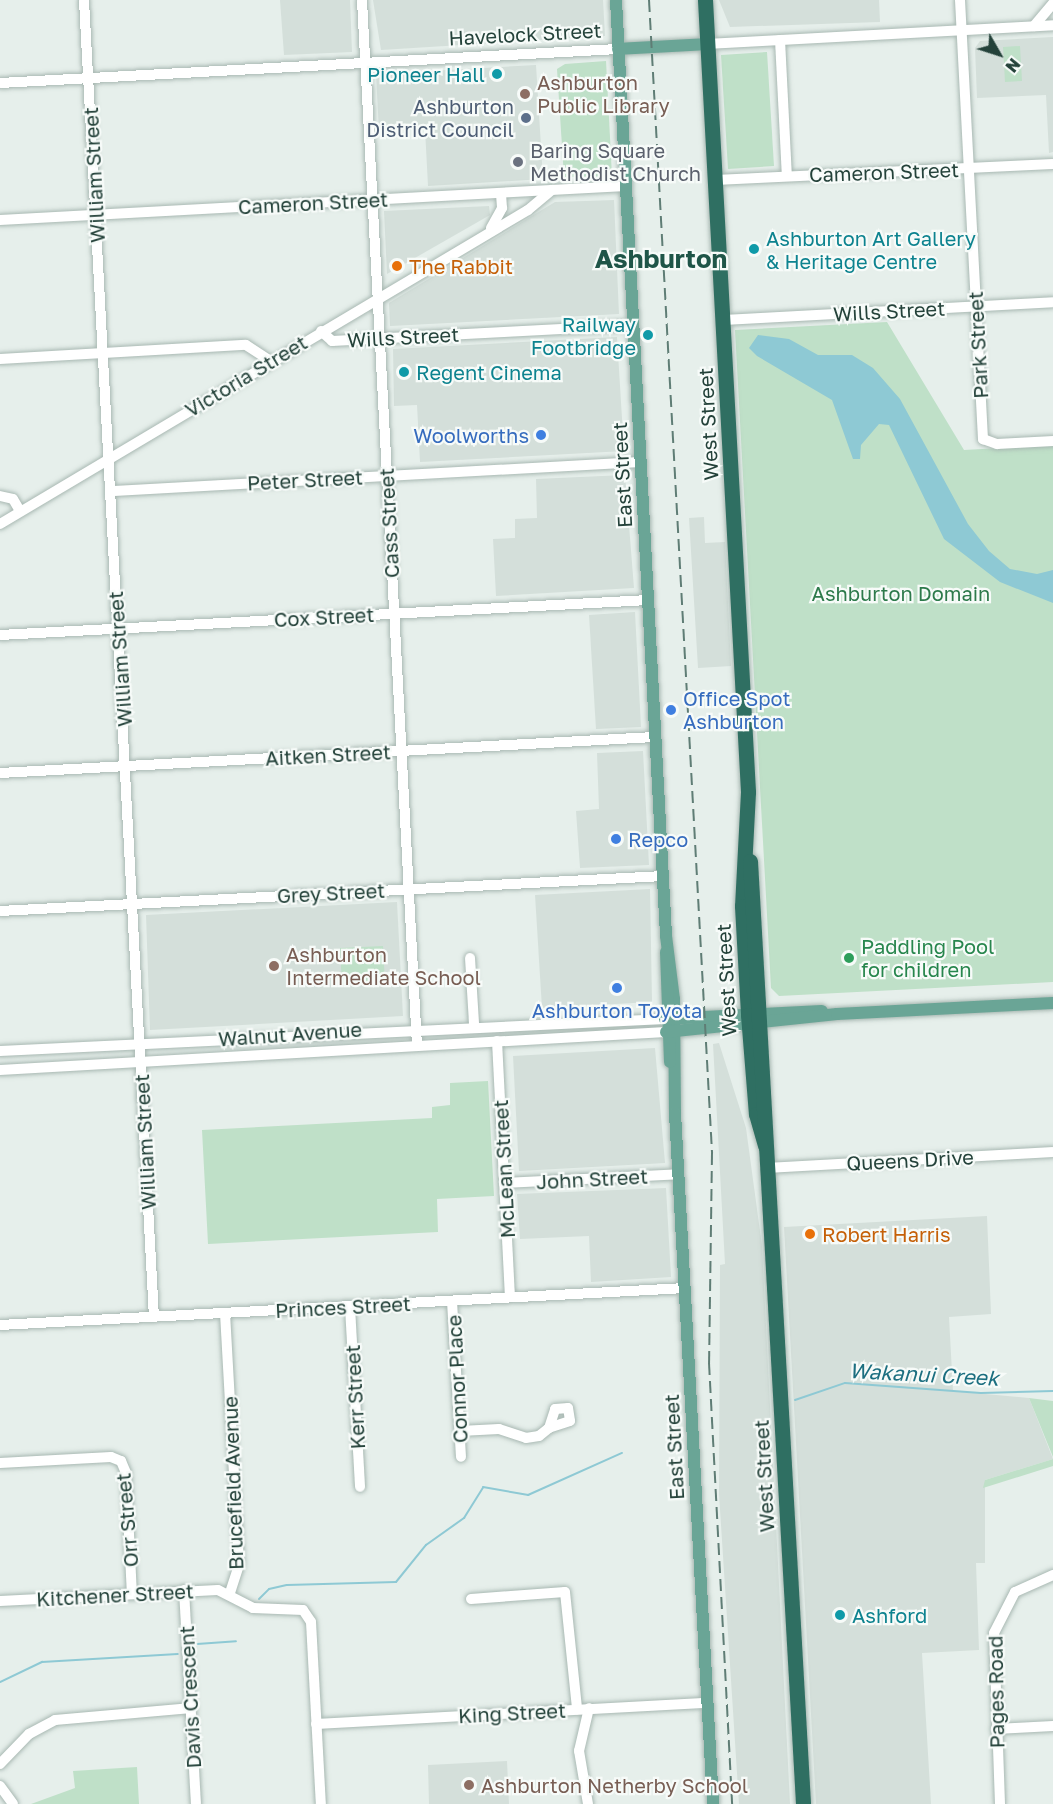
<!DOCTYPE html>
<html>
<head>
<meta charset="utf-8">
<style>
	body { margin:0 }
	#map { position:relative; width:1053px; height:1804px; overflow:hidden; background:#e6efeb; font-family:"Golos Text",sans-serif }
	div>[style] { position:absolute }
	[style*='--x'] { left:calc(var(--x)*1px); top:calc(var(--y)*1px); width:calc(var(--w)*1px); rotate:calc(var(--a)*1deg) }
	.built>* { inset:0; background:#d4dfda }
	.green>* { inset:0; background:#bfe0c8 }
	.water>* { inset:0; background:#8ec9d4 }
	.stream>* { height:2px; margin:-1px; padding:0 1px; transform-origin:1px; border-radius:1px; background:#8ec9d4 }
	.roads { filter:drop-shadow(0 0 2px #a8b8b2) drop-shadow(0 0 2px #a8b8b2) }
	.minor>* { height:10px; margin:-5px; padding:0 5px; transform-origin:5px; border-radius:5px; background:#fff }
	.major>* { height:12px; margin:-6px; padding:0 6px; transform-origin:6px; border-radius:6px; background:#6aa596 }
	.highway>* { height:15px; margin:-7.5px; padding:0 7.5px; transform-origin:7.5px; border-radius:7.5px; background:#2f6f62 }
	.rail>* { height:2px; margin-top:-1px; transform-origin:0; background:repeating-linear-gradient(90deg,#5f7d75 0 12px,transparent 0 18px) }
	.dots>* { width:16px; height:16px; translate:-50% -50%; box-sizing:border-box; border:3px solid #f7fbf9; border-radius:50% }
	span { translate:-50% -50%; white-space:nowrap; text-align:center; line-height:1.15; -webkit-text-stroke:4.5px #f7fbf9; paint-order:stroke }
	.street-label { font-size:20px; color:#24423a }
	.culture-label { font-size:20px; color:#0d838f }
	.right { translate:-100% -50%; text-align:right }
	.left { translate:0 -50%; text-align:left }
	.education-label { font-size:20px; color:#785e54 }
	.service-label { font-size:20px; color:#4e5e75 }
	.worship-label { font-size:20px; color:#5b616d }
	.food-label { font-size:20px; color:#c56008 }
	.shop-label { font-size:20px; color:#366cbe }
	.park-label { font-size:20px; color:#2d7a4b }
	.leisure-label { font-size:20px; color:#27864d }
	.water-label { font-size:21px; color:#1c6f80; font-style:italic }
	.district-label { font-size:26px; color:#1f5548; font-weight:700 }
	.north { position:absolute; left:969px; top:24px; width:60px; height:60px; -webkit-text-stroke:4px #f7fbf9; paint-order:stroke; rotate:129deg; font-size:16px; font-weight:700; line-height:24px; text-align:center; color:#24423a }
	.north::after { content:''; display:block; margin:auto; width:21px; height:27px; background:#24423a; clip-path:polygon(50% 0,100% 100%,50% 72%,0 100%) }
</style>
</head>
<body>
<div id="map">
	<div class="built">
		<i style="clip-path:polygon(280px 0,350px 0,352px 52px,284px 55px)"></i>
		<i style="clip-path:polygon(373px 0,603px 0,605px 36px,381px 50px)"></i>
		<i style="clip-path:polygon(719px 0,879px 0,880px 22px,730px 27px)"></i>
		<i style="clip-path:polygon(1053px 37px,1053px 152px,1049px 153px,1046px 95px,977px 98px,975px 48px,980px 41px)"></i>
		<i style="clip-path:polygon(536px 65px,543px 179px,428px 186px,425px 129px,379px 131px,376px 74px)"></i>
		<i style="clip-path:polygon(614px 200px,619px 314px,390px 326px,389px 303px,555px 202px)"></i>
		<i style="clip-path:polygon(489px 206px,490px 215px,387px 274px,384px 211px)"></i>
		<i style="clip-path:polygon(617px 337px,624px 451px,420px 462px,417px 405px,394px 406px,393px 349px)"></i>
		<i style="clip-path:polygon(625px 475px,634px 588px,496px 596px,493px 539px,515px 538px,515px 519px,537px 518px,536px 479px)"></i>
		<i style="clip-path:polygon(704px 517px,705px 543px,725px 542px,731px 666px,698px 668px,689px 518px)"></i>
		<i style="clip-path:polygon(635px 612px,641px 727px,596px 729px,589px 615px)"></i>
		<i style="clip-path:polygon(643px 751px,649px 865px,580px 868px,576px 811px,599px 809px,597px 753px)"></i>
		<i style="clip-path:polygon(650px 889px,652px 1002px,542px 1008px,535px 895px)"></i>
		<i style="clip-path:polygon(397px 902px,403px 1016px,150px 1030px,146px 915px)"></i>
		<i style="clip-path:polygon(719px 1043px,746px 1128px,762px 1246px,790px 1804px,739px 1804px,719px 1494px,720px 1265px,725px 1264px,713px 1044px)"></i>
		<i style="clip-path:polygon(655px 1048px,665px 1163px,519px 1171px,513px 1056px)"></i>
		<i style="clip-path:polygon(666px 1188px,671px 1277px,591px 1282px,589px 1236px,520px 1239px,517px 1194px)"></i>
		<i style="clip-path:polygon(987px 1216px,991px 1314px,949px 1317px,953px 1391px,1029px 1398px,1053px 1459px,985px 1480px,985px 1563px,976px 1563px,979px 1650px,922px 1653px,931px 1804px,816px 1804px,784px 1227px)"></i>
		<i style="clip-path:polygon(507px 1761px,509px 1804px,429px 1804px,428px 1765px)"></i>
	</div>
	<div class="green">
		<i style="clip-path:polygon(1020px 46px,1022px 81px,1005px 82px,1003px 47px)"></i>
		<i style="clip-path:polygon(767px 52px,774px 166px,728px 169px,721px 55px)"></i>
		<i style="clip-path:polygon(606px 61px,612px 176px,564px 177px,557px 69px,565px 64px)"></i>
		<i style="clip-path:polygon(887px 322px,964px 450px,1053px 445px,1053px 982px,779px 996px,771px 988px,735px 330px)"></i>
		<i style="clip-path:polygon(383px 946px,385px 983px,342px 985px,340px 948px)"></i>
		<i style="clip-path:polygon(488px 1081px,494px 1196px,437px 1199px,438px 1232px,208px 1244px,202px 1130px,432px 1118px,432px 1107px,450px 1105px,450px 1083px)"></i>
		<i style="clip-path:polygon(1029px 1398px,1053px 1401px,1053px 1457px)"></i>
		<i style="clip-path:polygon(1053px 1459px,1053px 1466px,983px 1488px,985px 1480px)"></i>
		<i style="clip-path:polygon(137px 1767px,139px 1804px,31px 1804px,75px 1788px,73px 1771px)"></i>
	</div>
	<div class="water">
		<i style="clip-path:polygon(758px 335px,789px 339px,818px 355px,852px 355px,873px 368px,900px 399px,968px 524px,989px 551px,1010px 569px,1037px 574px,1053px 570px,1053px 603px,1000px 582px,944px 539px,889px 425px,879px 424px,861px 445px,860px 459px,853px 459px,832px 400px,757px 356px,749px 348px)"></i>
	</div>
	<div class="stream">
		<i style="--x:795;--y:1400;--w:53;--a:-18.8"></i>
		<i style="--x:845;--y:1383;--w:136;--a:4.2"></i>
		<i style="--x:981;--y:1393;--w:72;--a:-1.6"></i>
		<i style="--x:259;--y:1599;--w:14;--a:-45"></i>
		<i style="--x:269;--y:1589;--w:18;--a:-13"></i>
		<i style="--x:287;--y:1585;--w:109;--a:-1.6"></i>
		<i style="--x:396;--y:1582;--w:48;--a:-51"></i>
		<i style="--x:426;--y:1545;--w:47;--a:-35.4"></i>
		<i style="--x:464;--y:1518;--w:36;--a:-58"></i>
		<i style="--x:483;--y:1487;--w:46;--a:10.1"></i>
		<i style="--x:528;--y:1495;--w:103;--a:-24.1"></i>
		<i style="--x:197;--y:1644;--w:39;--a:-4"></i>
		<i style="--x:0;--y:1682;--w:47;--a:-25.5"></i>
		<i style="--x:42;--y:1662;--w:136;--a:-3.4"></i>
	</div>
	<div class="roads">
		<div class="minor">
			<i style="--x:84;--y:0;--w:1319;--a:86.96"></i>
			<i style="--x:362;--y:0;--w:1047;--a:86.99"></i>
			<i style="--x:960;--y:0;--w:440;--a:87"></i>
			<i style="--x:983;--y:439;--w:15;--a:20"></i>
			<i style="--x:997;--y:444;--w:56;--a:-3.1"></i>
			<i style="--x:1034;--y:26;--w:30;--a:-50"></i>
			<i style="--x:780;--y:40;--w:136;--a:87.1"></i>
			<i style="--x:707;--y:44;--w:347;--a:-3.1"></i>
			<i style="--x:0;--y:83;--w:619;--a:-3.15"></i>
			<i style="--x:715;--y:180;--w:338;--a:-2.7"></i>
			<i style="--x:0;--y:220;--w:627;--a:-3.11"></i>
			<i style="--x:491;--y:228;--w:23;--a:-61"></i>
			<i style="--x:502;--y:208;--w:15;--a:-94"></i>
			<i style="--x:724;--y:320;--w:329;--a:-3.1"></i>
			<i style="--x:321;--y:331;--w:15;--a:42"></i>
			<i style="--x:332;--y:341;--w:301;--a:-3"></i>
			<i style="--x:0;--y:359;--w:246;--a:-3.3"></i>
			<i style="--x:246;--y:345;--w:30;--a:33"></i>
			<i style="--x:114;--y:491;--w:527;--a:-3.16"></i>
			<i style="--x:0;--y:496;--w:13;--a:13"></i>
			<i style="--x:13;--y:499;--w:14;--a:60"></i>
			<i style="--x:0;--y:524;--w:614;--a:-30.74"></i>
			<i style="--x:528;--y:210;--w:31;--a:-40"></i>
			<i style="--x:0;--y:635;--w:649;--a:-3.09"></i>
			<i style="--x:0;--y:773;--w:656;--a:-3.15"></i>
			<i style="--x:0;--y:911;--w:664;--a:-3.02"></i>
			<i style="--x:470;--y:958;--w:66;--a:86.5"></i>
			<i style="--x:497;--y:1041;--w:256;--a:87.1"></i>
			<i style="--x:0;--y:1051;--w:666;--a:-2.75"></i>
			<i style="--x:0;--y:1070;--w:667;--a:-3.27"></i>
			<i style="--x:767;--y:1168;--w:286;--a:-3.2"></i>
			<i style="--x:504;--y:1183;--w:175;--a:-2.9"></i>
			<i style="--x:452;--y:1301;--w:156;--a:86.7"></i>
			<i style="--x:350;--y:1307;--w:180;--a:86.8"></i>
			<i style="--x:225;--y:1313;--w:252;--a:86.8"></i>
			<i style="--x:239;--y:1565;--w:29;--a:108"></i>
			<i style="--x:0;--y:1325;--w:686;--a:-3.09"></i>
			<i style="--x:460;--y:1431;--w:39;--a:-3"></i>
			<i style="--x:499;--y:1429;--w:28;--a:18"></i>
			<i style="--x:526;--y:1438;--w:13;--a:-9"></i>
			<i style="--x:539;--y:1436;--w:13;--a:-39"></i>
			<i style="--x:549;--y:1428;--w:20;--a:-72"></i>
			<i style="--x:555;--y:1409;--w:13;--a:-4"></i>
			<i style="--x:568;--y:1408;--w:13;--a:81"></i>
			<i style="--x:570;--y:1421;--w:22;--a:162"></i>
			<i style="--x:0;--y:1463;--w:111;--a:-3.1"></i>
			<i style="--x:111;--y:1457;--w:11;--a:22"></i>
			<i style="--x:121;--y:1461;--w:13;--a:67"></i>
			<i style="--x:126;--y:1473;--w:121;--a:87.2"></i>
			<i style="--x:184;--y:1590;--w:214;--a:86.8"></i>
			<i style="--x:471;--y:1599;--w:94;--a:-4.3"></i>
			<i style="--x:565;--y:1592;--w:118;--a:84.1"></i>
			<i style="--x:0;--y:1601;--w:218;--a:-2.9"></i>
			<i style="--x:218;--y:1590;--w:39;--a:27"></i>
			<i style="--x:253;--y:1608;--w:50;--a:2.3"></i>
			<i style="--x:303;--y:1610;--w:14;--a:56"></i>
			<i style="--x:311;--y:1622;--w:182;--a:86.9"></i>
			<i style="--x:316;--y:1724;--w:392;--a:-3.1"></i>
			<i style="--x:996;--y:1729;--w:57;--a:-3"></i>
			<i style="--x:0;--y:1764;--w:42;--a:-46"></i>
			<i style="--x:29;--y:1734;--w:30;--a:-28"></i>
			<i style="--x:55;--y:1720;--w:137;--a:-5"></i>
			<i style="--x:0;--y:1786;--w:22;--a:54"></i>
			<i style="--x:588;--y:1804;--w:54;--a:-99.6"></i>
			<i style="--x:579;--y:1751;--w:44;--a:-76.9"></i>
			<i style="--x:1000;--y:1804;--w:171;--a:-92"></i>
			<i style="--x:994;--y:1633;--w:46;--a:-62.9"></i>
			<i style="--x:1015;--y:1592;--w:42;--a:-24.1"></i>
		</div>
		<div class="major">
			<i style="--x:616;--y:0;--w:937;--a:86.94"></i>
			<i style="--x:666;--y:936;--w:64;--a:82.8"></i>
			<i style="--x:674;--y:999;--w:114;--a:89.5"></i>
			<i style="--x:675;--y:1113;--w:692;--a:86.85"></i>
			<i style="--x:618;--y:49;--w:89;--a:-3.2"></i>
			<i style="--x:666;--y:952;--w:110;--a:87.9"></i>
			<i style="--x:665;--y:1019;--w:157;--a:-2.9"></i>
			<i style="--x:666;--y:1032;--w:172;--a:-6"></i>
			<i style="--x:837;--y:1014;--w:216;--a:-2.9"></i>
		</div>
		<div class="highway">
			<i style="--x:705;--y:0;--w:793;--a:86.89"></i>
			<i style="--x:748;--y:792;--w:114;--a:93"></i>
			<i style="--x:742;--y:906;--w:109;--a:86.8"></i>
			<i style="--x:748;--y:1015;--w:99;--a:85.4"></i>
			<i style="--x:756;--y:1114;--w:33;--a:74"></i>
			<i style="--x:750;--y:861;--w:944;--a:86.78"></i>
		</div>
	</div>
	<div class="rail">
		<i style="--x:649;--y:0;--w:1155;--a:86.87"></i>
		<i style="--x:712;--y:1153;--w:210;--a:90.8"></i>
		<i style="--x:709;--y:1363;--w:442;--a:87"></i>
	</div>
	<div class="dots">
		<i style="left:497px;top:74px;background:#0f9aa8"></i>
		<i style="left:525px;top:94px;background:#8d6e63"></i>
		<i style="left:526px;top:118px;background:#5c6f8a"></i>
		<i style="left:518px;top:162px;background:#6b7280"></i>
		<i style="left:754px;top:249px;background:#0f9aa8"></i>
		<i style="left:397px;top:266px;background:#e8710a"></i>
		<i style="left:648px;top:335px;background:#0f9aa8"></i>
		<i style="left:404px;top:372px;background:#0f9aa8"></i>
		<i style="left:541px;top:435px;background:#3f7fe0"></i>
		<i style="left:671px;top:710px;background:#3f7fe0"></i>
		<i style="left:616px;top:839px;background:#3f7fe0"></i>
		<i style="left:849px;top:958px;background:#2e9e5b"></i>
		<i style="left:274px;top:966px;background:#8d6e63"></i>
		<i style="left:617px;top:988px;background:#3f7fe0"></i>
		<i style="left:810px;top:1234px;background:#e8710a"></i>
		<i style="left:840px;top:1615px;background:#0f9aa8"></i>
		<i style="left:469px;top:1785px;background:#8d6e63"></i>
	</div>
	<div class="street-label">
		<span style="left:525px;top:34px;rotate:-3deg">Havelock Street</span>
		<span style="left:884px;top:172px;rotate:-2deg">Cameron Street</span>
		<span style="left:94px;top:175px;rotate:-93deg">William Street</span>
		<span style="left:313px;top:203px;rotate:-3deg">Cameron Street</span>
		<span style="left:889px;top:311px;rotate:-3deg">Wills Street</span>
		<span style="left:403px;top:337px;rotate:-3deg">Wills Street</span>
		<span style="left:978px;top:345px;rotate:-93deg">Park Street</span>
		<span style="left:246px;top:376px;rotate:-31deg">Victoria Street</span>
		<span style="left:708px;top:424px;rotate:-93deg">West Street</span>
		<span style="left:622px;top:475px;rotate:-93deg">East Street</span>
		<span style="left:305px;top:480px;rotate:-3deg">Peter Street</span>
		<span style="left:389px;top:523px;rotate:-93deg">Cass Street</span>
		<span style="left:324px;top:617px;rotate:-3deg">Cox Street</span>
		<span style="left:120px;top:659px;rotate:-94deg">William Street</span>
		<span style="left:328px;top:755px;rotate:-3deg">Aitken Street</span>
		<span style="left:331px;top:893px;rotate:-3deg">Grey Street</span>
		<span style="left:726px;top:980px;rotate:-93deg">West Street</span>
		<span style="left:290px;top:1034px;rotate:-4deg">Walnut Avenue</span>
		<span style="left:145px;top:1142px;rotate:-93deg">William Street</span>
		<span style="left:910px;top:1160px;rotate:-3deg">Queens Drive</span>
		<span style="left:504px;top:1169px;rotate:-93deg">McLean Street</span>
		<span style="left:592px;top:1179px;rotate:-3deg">John Street</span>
		<span style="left:343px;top:1307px;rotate:-3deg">Princes Street</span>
		<span style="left:457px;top:1379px;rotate:-93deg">Connor Place</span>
		<span style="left:355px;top:1397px;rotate:-93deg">Kerr Street</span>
		<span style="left:674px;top:1447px;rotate:-93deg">East Street</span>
		<span style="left:764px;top:1476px;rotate:-93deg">West Street</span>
		<span style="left:233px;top:1483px;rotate:-92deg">Brucefield Avenue</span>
		<span style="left:127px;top:1520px;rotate:-95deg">Orr Street</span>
		<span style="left:115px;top:1595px;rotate:-3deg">Kitchener Street</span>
		<span style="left:996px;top:1692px;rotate:-91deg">Pages Road</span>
		<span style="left:190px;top:1697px;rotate:-93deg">Davis Crescent</span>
		<span style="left:512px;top:1713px;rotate:-3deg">King Street</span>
	</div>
	<div class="culture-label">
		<span class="right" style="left:485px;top:74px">Pioneer Hall</span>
		<span class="left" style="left:766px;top:250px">Ashburton Art Gallery<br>&amp; Heritage Centre</span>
		<span class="right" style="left:636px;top:336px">Railway<br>Footbridge</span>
		<span class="left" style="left:416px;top:372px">Regent Cinema</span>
		<span class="left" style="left:852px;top:1615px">Ashford</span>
	</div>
	<div class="education-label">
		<span class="left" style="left:537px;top:94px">Ashburton<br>Public Library</span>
		<span class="left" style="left:286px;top:966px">Ashburton<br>Intermediate School</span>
		<span class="left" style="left:481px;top:1785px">Ashburton Netherby School</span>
	</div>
	<div class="service-label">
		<span class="right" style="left:514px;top:118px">Ashburton<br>District Council</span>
	</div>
	<div class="worship-label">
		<span class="left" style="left:530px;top:162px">Baring Square<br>Methodist Church</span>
	</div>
	<div class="food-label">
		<span class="left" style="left:409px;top:266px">The Rabbit</span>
		<span class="left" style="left:822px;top:1234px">Robert Harris</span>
	</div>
	<div class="shop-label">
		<span class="right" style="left:529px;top:435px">Woolworths</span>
		<span class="left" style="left:683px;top:710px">Office Spot<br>Ashburton</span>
		<span class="left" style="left:628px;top:839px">Repco</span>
		<span style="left:617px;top:1010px">Ashburton Toyota</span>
	</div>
	<div class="park-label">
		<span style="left:901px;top:593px">Ashburton Domain</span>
	</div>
	<div class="leisure-label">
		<span class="left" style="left:861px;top:958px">Paddling Pool<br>for children</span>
	</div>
	<div class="water-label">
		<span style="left:924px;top:1374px;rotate:3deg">Wakanui Creek</span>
	</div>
	<div class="district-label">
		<span style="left:661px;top:259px">Ashburton</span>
	</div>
	<div class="north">N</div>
</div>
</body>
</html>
